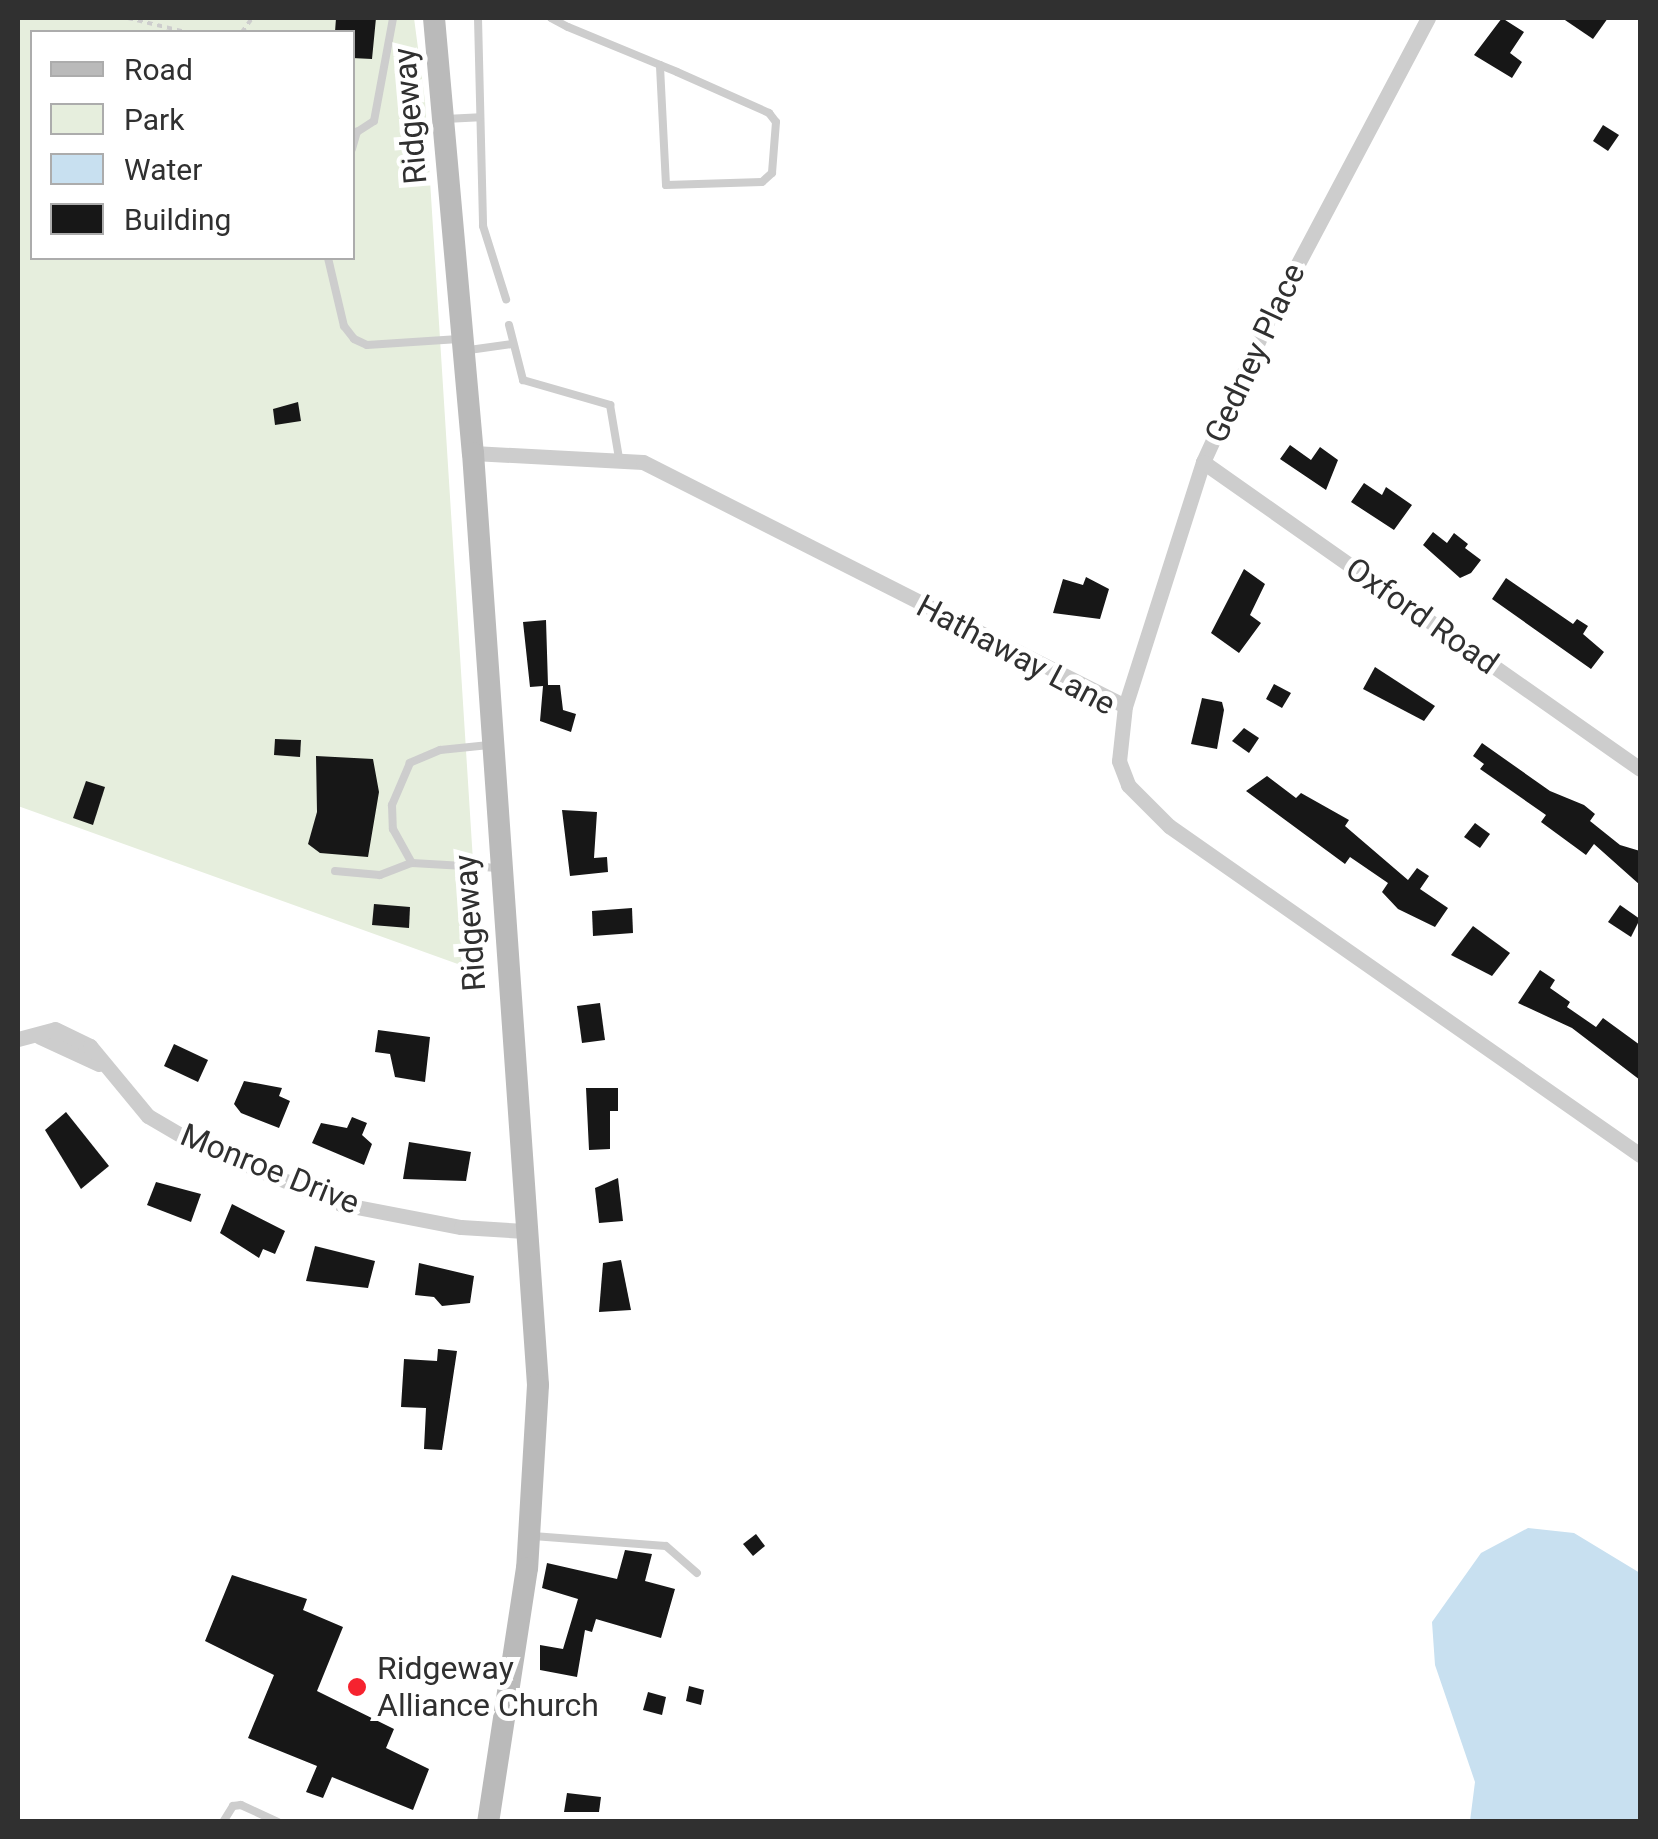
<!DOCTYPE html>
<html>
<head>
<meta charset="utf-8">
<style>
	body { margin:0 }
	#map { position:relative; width:1658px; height:1839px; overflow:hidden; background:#fff; font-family:Roboto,sans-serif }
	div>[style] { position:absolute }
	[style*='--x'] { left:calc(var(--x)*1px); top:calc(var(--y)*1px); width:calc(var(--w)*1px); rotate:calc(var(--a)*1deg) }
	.green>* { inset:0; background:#e6eedd }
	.water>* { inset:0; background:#c8e0f0 }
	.building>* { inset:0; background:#171717 }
	.path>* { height:4px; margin-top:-2px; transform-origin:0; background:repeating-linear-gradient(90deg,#cdcdcd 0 5px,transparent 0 10px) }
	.lane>* { height:8px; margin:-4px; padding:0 4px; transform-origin:4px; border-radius:4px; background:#cdcdcd }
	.street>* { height:15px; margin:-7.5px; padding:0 7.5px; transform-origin:7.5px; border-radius:7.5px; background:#cdcdcd }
	.secondary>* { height:22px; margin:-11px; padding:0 11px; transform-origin:11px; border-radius:11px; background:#bababa }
	.dots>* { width:28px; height:28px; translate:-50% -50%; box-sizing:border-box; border:5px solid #fff; border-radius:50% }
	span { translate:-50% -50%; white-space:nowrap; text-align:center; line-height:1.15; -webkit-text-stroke:10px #fff; paint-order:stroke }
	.street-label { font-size:32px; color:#303030 }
	.poi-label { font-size:32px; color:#303030 }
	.left { translate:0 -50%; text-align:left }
	.frame { position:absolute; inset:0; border:20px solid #303030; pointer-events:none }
	.legend { position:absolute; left:30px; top:30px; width:325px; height:230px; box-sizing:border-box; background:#fff; border:2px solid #acacac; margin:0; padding:12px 18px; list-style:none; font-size:30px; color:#303030 }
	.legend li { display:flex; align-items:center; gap:20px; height:50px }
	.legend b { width:50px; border:2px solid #acacac }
</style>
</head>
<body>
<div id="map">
	<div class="green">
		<i style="clip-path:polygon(evenodd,18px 18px,414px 18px,425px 101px,480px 972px,18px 806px,18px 18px,32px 32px,352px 32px,352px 258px,32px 258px,32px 32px)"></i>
	</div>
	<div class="water">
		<i style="clip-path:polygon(1528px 1528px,1574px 1533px,1640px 1573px,1640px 1821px,1470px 1821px,1475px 1782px,1435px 1665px,1432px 1622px,1481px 1553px)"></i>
	</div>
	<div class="building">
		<i style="clip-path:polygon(336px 18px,376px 18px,372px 59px,352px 58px,352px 32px,335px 32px)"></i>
		<i style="clip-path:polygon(1502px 18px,1524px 32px,1510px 53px,1522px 62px,1512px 78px,1474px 55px)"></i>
		<i style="clip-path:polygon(1562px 18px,1608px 18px,1593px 39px)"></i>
		<i style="clip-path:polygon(1603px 125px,1619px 135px,1608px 151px,1593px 141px)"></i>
		<i style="clip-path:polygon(298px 402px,301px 421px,275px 425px,273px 409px)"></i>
		<i style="clip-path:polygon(1290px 445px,1311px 460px,1320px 447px,1338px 460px,1326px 490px,1280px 459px)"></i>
		<i style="clip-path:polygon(1364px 483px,1382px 495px,1386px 487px,1412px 505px,1394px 530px,1351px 502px)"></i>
		<i style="clip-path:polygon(1433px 532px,1447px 543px,1454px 533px,1468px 544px,1465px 548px,1481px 560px,1471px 573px,1460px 578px,1423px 545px)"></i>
		<i style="clip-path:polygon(1244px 569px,1265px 584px,1250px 615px,1261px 623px,1239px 653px,1211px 633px)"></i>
		<i style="clip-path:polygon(1086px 577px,1109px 589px,1100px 619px,1053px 613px,1063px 579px,1083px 585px)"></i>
		<i style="clip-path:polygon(1506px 578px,1573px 624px,1577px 619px,1588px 626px,1583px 634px,1604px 652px,1591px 669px,1492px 599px)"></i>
		<i style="clip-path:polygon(546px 620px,548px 685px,560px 685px,563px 710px,576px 714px,571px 732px,540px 721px,543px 686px,530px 687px,523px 622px)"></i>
		<i style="clip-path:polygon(1375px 667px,1435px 706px,1424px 721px,1363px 689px)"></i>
		<i style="clip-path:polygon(1274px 684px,1291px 693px,1282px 708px,1266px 699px)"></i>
		<i style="clip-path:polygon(1202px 698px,1222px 702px,1224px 710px,1217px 749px,1191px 744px)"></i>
		<i style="clip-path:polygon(1244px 728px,1259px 738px,1249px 753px,1232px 741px)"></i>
		<i style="clip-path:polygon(275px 739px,301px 740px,300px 757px,274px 755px)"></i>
		<i style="clip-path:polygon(1482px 743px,1550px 791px,1584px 805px,1595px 814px,1590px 821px,1620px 845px,1640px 851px,1640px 885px,1594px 844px,1586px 855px,1541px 822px,1546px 815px,1480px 769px,1484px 764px,1473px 756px)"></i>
		<i style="clip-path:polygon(316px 756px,373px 759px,379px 792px,368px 857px,320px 853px,308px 844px,317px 812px)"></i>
		<i style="clip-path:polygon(1267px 776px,1296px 798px,1301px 793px,1349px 820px,1345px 826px,1408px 880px,1417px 868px,1429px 876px,1420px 889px,1448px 908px,1435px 927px,1398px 909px,1382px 892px,1388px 883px,1350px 857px,1345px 864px,1246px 791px)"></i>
		<i style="clip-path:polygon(86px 781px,105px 787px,93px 825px,73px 818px)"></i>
		<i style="clip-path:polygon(562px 810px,597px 812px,594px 858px,607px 857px,608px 872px,570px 876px)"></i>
		<i style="clip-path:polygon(1475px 823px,1490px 834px,1480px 848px,1464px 837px)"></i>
		<i style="clip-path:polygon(374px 904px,410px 907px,409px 928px,372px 925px)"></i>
		<i style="clip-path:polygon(1620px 905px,1640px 919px,1631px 937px,1608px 922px)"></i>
		<i style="clip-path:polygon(632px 908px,633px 933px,593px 936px,592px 911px)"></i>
		<i style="clip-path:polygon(1473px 926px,1510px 953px,1492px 976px,1451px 955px)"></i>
		<i style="clip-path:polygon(1540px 970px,1555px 980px,1550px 988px,1570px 1002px,1567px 1007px,1596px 1027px,1603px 1018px,1640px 1045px,1640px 1080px,1572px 1028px,1518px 1003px)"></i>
		<i style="clip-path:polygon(600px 1003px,605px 1040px,582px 1043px,577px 1006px)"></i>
		<i style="clip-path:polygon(378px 1030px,430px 1037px,425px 1082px,395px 1077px,390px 1054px,375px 1052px)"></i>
		<i style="clip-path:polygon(174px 1044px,208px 1060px,198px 1082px,164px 1066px)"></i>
		<i style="clip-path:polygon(244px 1081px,282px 1088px,279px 1096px,290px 1101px,279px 1128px,241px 1113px,234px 1104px)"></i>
		<i style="clip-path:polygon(586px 1088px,618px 1088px,618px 1111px,610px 1111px,610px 1149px,589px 1150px)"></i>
		<i style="clip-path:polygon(66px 1112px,109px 1166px,81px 1189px,45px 1130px)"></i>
		<i style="clip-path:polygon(352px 1117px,367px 1123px,362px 1135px,372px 1144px,364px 1165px,312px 1143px,321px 1123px,347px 1128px)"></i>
		<i style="clip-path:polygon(409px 1142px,471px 1152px,466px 1181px,403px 1179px)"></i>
		<i style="clip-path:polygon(618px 1178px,623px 1221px,599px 1223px,595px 1188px)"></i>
		<i style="clip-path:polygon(156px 1182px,201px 1194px,191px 1222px,147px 1205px)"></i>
		<i style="clip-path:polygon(232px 1204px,285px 1231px,275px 1254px,263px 1249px,259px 1258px,220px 1233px)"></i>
		<i style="clip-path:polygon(315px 1246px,375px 1261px,368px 1288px,306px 1281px)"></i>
		<i style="clip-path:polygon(621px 1260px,631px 1310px,599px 1312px,603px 1263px)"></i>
		<i style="clip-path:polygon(419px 1263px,474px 1276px,470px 1303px,442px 1306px,434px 1297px,415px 1295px)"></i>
		<i style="clip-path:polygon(438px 1349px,457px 1351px,442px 1450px,424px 1449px,426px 1408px,401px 1407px,404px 1359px,437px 1361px)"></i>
		<i style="clip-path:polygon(756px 1534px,765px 1546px,753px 1556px,743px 1544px)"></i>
		<i style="clip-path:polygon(625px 1550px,652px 1554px,645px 1581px,675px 1589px,661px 1638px,596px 1619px,592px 1632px,585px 1630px,577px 1677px,540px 1670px,540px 1645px,563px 1649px,578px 1599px,542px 1588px,547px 1563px,617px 1579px)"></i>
		<i style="clip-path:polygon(232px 1575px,307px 1599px,303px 1610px,343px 1627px,317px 1691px,394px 1729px,386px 1748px,429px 1769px,413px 1810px,332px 1777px,323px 1798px,306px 1792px,317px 1766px,248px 1738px,274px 1675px,205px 1641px)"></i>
		<i style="clip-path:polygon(689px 1686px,704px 1690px,701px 1705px,686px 1701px)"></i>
		<i style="clip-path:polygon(648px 1692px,666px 1697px,662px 1715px,643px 1710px)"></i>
		<i style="clip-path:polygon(567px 1793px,601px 1797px,599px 1812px,564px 1812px)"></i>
	</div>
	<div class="path">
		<i style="--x:128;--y:18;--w:60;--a:13.6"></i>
		<i style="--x:242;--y:32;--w:17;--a:-54"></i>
	</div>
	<div class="lane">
		<i style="--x:478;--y:18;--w:208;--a:88.6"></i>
		<i style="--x:483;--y:226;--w:77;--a:72.5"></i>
		<i style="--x:551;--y:18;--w:19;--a:28"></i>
		<i style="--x:568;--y:27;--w:100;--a:22.4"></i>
		<i style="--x:660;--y:65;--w:18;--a:22"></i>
		<i style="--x:677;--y:72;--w:101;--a:24"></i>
		<i style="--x:769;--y:113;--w:11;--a:52"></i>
		<i style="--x:776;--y:122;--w:51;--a:94.5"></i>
		<i style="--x:772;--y:173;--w:13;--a:138"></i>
		<i style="--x:762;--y:182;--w:96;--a:178.2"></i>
		<i style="--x:666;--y:185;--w:120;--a:-92.9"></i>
		<i style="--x:445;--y:119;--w:35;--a:-3"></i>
		<i style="--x:352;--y:149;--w:18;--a:-74"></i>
		<i style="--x:357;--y:132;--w:20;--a:-33"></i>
		<i style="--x:374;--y:121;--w:105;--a:-79.5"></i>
		<i style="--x:328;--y:258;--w:70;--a:76.8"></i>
		<i style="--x:344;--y:326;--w:16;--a:52"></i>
		<i style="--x:354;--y:339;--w:14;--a:25"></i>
		<i style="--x:367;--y:345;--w:92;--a:-3.7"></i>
		<i style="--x:509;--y:325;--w:57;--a:75.7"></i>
		<i style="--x:523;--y:380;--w:91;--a:16"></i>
		<i style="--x:610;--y:405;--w:54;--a:80.4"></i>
		<i style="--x:469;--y:350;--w:43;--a:-7.9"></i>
		<i style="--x:489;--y:745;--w:49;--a:174.2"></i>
		<i style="--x:440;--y:750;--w:33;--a:157"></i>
		<i style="--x:410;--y:763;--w:46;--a:113.2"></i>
		<i style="--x:392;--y:805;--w:24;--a:88"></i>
		<i style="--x:393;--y:829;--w:39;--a:61"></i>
		<i style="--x:412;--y:863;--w:87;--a:3.3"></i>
		<i style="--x:335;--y:871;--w:45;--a:5.1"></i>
		<i style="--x:380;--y:875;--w:34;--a:-21"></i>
		<i style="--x:533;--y:1536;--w:133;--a:4.3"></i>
		<i style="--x:666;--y:1546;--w:41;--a:41.1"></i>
		<i style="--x:223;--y:1822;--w:19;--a:-58"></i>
		<i style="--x:233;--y:1806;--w:8;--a:-7"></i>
		<i style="--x:241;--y:1805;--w:41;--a:24.7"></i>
	</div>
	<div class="street">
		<i style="--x:1428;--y:18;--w:344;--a:117.9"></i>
		<i style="--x:1267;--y:322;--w:154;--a:114.6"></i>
		<i style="--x:1203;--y:462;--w:256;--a:107.7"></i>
		<i style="--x:1125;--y:706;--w:55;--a:96.2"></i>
		<i style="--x:1119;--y:761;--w:26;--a:69"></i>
		<i style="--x:1128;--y:785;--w:58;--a:45"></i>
		<i style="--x:1169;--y:826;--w:575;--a:34.93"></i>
		<i style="--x:473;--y:453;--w:170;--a:3"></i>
		<i style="--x:643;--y:462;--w:540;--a:26.85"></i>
		<i style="--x:1203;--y:462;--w:534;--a:35.09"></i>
		<i style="--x:40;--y:1037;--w:65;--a:24.6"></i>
		<i style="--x:18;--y:1039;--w:38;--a:-15"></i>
		<i style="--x:55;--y:1029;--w:39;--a:26"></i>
		<i style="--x:90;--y:1046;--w:91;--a:50.4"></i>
		<i style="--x:148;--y:1116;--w:53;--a:30.4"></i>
		<i style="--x:194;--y:1143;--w:159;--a:22.5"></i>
		<i style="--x:341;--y:1204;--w:122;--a:10.9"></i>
		<i style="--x:461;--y:1227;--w:64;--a:3.6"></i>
	</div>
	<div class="secondary">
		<i style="--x:434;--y:18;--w:437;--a:84.9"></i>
		<i style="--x:473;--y:453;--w:934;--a:86.01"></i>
		<i style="--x:538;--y:1385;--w:183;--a:93.4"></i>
		<i style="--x:527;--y:1568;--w:257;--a:98.7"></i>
	</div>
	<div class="dots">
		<i style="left:357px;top:1687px;background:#f6232f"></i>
	</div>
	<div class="street-label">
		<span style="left:410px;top:116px;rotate:-95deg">Ridgeway</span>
		<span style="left:1255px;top:353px;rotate:-65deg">Gedney Place</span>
		<span style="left:1422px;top:616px;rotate:35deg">Oxford Road</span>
		<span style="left:1016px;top:655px;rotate:28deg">Hathaway Lane</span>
		<span style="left:470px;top:923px;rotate:-94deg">Ridgeway</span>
		<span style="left:270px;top:1169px;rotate:22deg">Monroe Drive</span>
	</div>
	<div class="poi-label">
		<span class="left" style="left:377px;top:1687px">Ridgeway<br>Alliance Church</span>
	</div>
	<div class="frame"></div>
	<ul class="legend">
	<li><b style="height:12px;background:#bababa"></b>Road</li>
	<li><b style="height:28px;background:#e6eedd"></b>Park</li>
	<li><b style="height:28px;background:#c8e0f0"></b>Water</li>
	<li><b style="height:28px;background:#171717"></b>Building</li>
	</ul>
</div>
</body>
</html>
